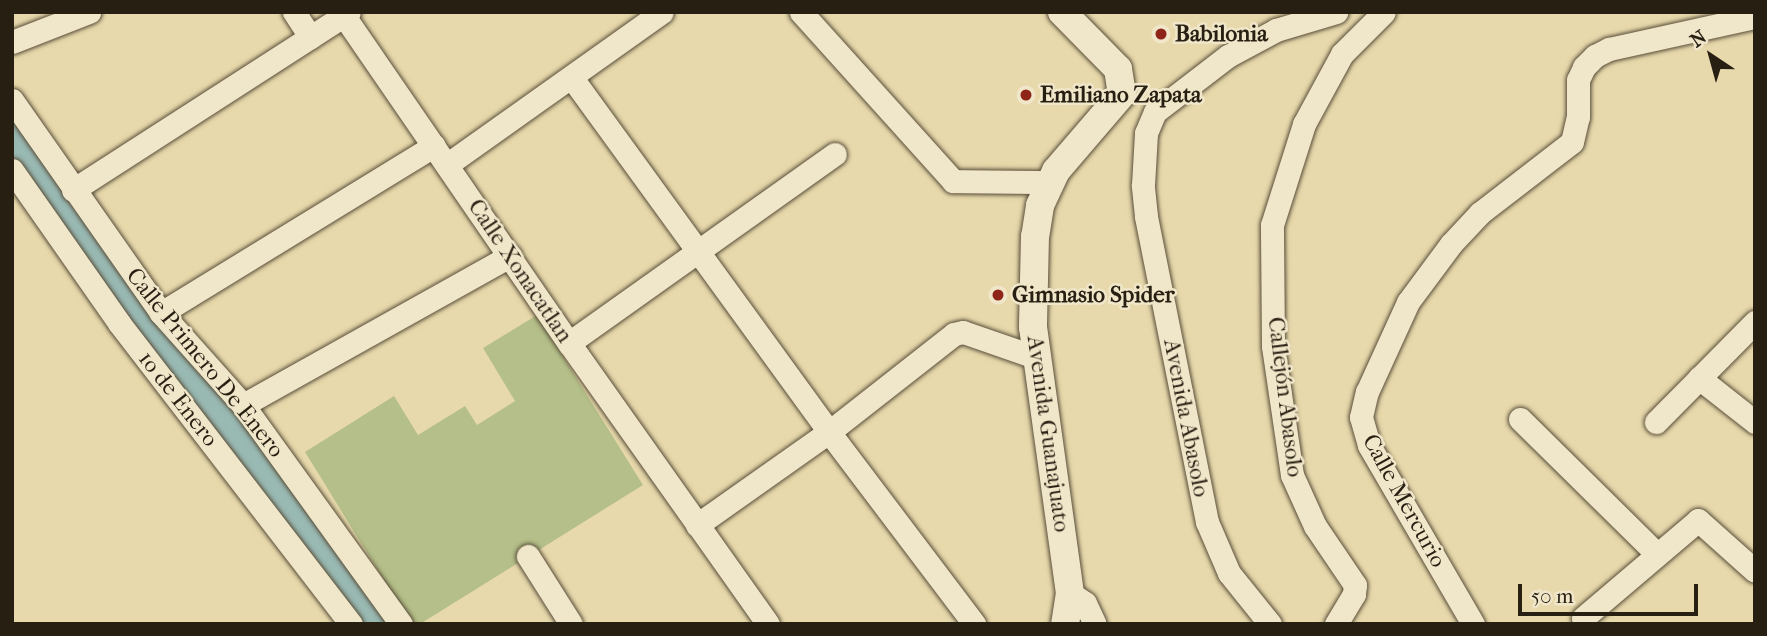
<!DOCTYPE html>
<html>
<head>
<meta charset="utf-8">
<style>
	body { margin:0 }
	#map { position:relative; width:1767px; height:636px; overflow:hidden; background:#e8d9ac; font-family:"IM FELL French Canon",serif }
	div>[style] { position:absolute }
	[style*='--x'] { left:calc(var(--x)*1px); top:calc(var(--y)*1px); width:calc(var(--w)*1px); rotate:calc(var(--a)*1deg) }
	.green>* { inset:0; background:#b5bf89 }
	.river>* { height:44px; margin:-22px; padding:0 22px; transform-origin:22px; border-radius:22px; background:#99b9b3 }
	.roads { filter:drop-shadow(0 0 2px #584e39) drop-shadow(0 0 2px #584e39) }
	.minor>* { height:23px; margin:-11.5px; padding:0 11.5px; transform-origin:11.5px; border-radius:11.5px; background:#f0e6c9 }
	.tertiary>* { height:28px; margin:-14px; padding:0 14px; transform-origin:14px; border-radius:14px; background:#f0e6c9 }
	.dots>* { width:19px; height:19px; translate:-50% -50%; box-sizing:border-box; border:4px solid #f0e6c9; border-radius:50% }
	span { translate:-50% -50%; white-space:nowrap; text-align:center; line-height:1.15; -webkit-text-stroke:5px #f0e6c9; paint-order:stroke }
	.poi-label { font-size:23px; color:#281f13; font-weight:700 }
	.left { translate:0 -50%; text-align:left }
	.street-label { font-size:23px; color:#281f13 }
	.frame { position:absolute; inset:0; border:14px solid #281f13; pointer-events:none }
	.north { position:absolute; left:1676px; top:21px; width:70px; height:70px; -webkit-text-stroke:5px #f0e6c9; paint-order:stroke; rotate:324deg; font-size:19px; font-weight:700; line-height:28px; text-align:center; color:#281f13 }
	.north::after { content:''; display:block; margin:auto; width:24px; height:32px; background:#281f13; clip-path:polygon(50% 0,100% 100%,50% 72%,0 100%) }
	.scale { position:absolute; left:1518px; top:584px; width:180px; height:32px; box-sizing:border-box; border:4px solid #281f13; border-top:0; padding-left:9px; font-size:21px; line-height:24px; white-space:nowrap; color:#281f13; -webkit-text-stroke:5px #f0e6c9; paint-order:stroke }
</style>
</head>
<body>
<div id="map">
	<div class="green">
		<i style="clip-path:polygon(537px 315px,643px 485px,420px 624px,411px 624px,305px 452px,394px 396px,418px 435px,465px 406px,477px 425px,515px 401px,483px 348px)"></i>
	</div>
	<div class="river">
		<i style="--x:12;--y:130;--w:239;--a:54.5"></i>
		<i style="--x:151;--y:325;--w:382;--a:51.6"></i>
	</div>
	<div class="roads">
		<div class="minor">
			<i style="--x:294;--y:12;--w:30;--a:57"></i>
			<i style="--x:801;--y:12;--w:227;--a:48"></i>
			<i style="--x:953;--y:181;--w:96;--a:0.6"></i>
			<i style="--x:344;--y:16;--w:397;--a:55.5"></i>
			<i style="--x:569;--y:343;--w:344;--a:54.7"></i>
			<i style="--x:12;--y:42;--w:83;--a:-21.3"></i>
			<i style="--x:572;--y:78;--w:437;--a:54"></i>
			<i style="--x:829;--y:432;--w:241;--a:52.9"></i>
			<i style="--x:12;--y:100;--w:260;--a:55"></i>
			<i style="--x:161;--y:313;--w:123;--a:48.3"></i>
			<i style="--x:243;--y:405;--w:270;--a:54.2"></i>
			<i style="--x:448;--y:164;--w:262;--a:-35.4"></i>
			<i style="--x:12;--y:170;--w:187;--a:55"></i>
			<i style="--x:119;--y:323;--w:380;--a:52.4"></i>
			<i style="--x:73;--y:190;--w:328;--a:-32.8"></i>
			<i style="--x:161;--y:313;--w:320;--a:-31.5"></i>
			<i style="--x:569;--y:343;--w:326;--a:-35.4"></i>
			<i style="--x:1699;--y:378;--w:71;--a:38.2"></i>
			<i style="--x:243;--y:405;--w:306;--a:-29.2"></i>
			<i style="--x:1520;--y:419;--w:191;--a:44.6"></i>
			<i style="--x:1656;--y:422;--w:141;--a:-45.3"></i>
			<i style="--x:697;--y:525;--w:161;--a:-35.2"></i>
			<i style="--x:829;--y:432;--w:159;--a:-38.1"></i>
			<i style="--x:954;--y:334;--w:9;--a:-13"></i>
			<i style="--x:963;--y:332;--w:79;--a:19.1"></i>
			<i style="--x:528;--y:556;--w:80;--a:57.7"></i>
			<i style="--x:1070;--y:593;--w:18;--a:34"></i>
			<i style="--x:1085;--y:603;--w:23;--a:65"></i>
			<i style="--x:1583;--y:618;--w:151;--a:-40.4"></i>
			<i style="--x:1698;--y:520;--w:76;--a:41.8"></i>
			<i style="--x:1270;--y:624;--w:65;--a:-128.8"></i>
			<i style="--x:1229;--y:573;--w:56;--a:-113.3"></i>
			<i style="--x:1207;--y:522;--w:312;--a:-101.3"></i>
			<i style="--x:1146;--y:216;--w:31;--a:-96"></i>
			<i style="--x:1143;--y:185;--w:52;--a:-86.7"></i>
			<i style="--x:1146;--y:133;--w:23;--a:-67"></i>
			<i style="--x:1155;--y:112;--w:92;--a:-37.5"></i>
			<i style="--x:1228;--y:56;--w:55;--a:-28.4"></i>
			<i style="--x:1276;--y:30;--w:63;--a:-16.7"></i>
			<i style="--x:1336;--y:624;--w:35;--a:-59"></i>
			<i style="--x:1354;--y:594;--w:9;--a:-84"></i>
			<i style="--x:1355;--y:585;--w:71;--a:-124.1"></i>
			<i style="--x:1315;--y:526;--w:56;--a:-114.3"></i>
			<i style="--x:1292;--y:475;--w:130;--a:-98.4"></i>
			<i style="--x:1273;--y:346;--w:121;--a:-90.5"></i>
			<i style="--x:1272;--y:225;--w:106;--a:-72.4"></i>
			<i style="--x:1304;--y:124;--w:80;--a:-61.5"></i>
			<i style="--x:1342;--y:54;--w:59;--a:-45"></i>
			<i style="--x:1473;--y:624;--w:207;--a:-120.2"></i>
			<i style="--x:1369;--y:445;--w:29;--a:-106"></i>
			<i style="--x:1361;--y:417;--w:26;--a:-77"></i>
			<i style="--x:1367;--y:392;--w:99;--a:-65.5"></i>
			<i style="--x:1408;--y:302;--w:72;--a:-53.4"></i>
			<i style="--x:1451;--y:244;--w:42;--a:-46.9"></i>
			<i style="--x:1480;--y:213;--w:116;--a:-37.7"></i>
			<i style="--x:1572;--y:142;--w:26;--a:-77"></i>
			<i style="--x:1578;--y:117;--w:37;--a:-90"></i>
			<i style="--x:1578;--y:80;--w:14;--a:-65"></i>
			<i style="--x:1584;--y:67;--w:16;--a:-45"></i>
			<i style="--x:1595;--y:56;--w:16;--a:-27"></i>
			<i style="--x:1609;--y:49;--w:149;--a:-12.4"></i>
		</div>
		<div class="tertiary">
			<i style="--x:1062;--y:12;--w:80;--a:45.5"></i>
			<i style="--x:1118;--y:69;--w:25;--a:81"></i>
			<i style="--x:1122;--y:94;--w:101;--a:130.6"></i>
			<i style="--x:1056;--y:171;--w:38;--a:115"></i>
			<i style="--x:1040;--y:206;--w:30;--a:99"></i>
			<i style="--x:1035;--y:236;--w:91;--a:91.3"></i>
			<i style="--x:1033;--y:327;--w:269;--a:82.1"></i>
			<i style="--x:1070;--y:593;--w:31;--a:99"></i>
		</div>
	</div>
	<div class="dots">
		<i style="left:1161px;top:34px;background:#8f2418"></i>
		<i style="left:1026px;top:95px;background:#8f2418"></i>
		<i style="left:998px;top:295px;background:#8f2418"></i>
	</div>
	<div class="poi-label">
		<span class="left" style="left:1175px;top:34px">Babilonia</span>
		<span class="left" style="left:1040px;top:95px">Emiliano Zapata</span>
		<span class="left" style="left:1012px;top:295px">Gimnasio Spider</span>
	</div>
	<div class="street-label">
		<span style="left:520px;top:271px;rotate:56deg">Calle Xonacatlan</span>
		<span style="left:205px;top:363px;rotate:51deg">Calle Primero De Enero</span>
		<span style="left:1285px;top:397px;rotate:83deg">Callejón Abasolo</span>
		<span style="left:178px;top:399px;rotate:52deg">1o de Enero</span>
		<span style="left:1186px;top:418px;rotate:79deg">Avenida Abasolo</span>
		<span style="left:1048px;top:434px;rotate:82deg">Avenida Guanajuato</span>
		<span style="left:1404px;top:501px;rotate:61deg">Calle Mercurio</span>
	</div>
	<div class="frame"></div>
	<div class="north">N</div>
	<div class="scale">50 m</div>
</div>
</body>
</html>
